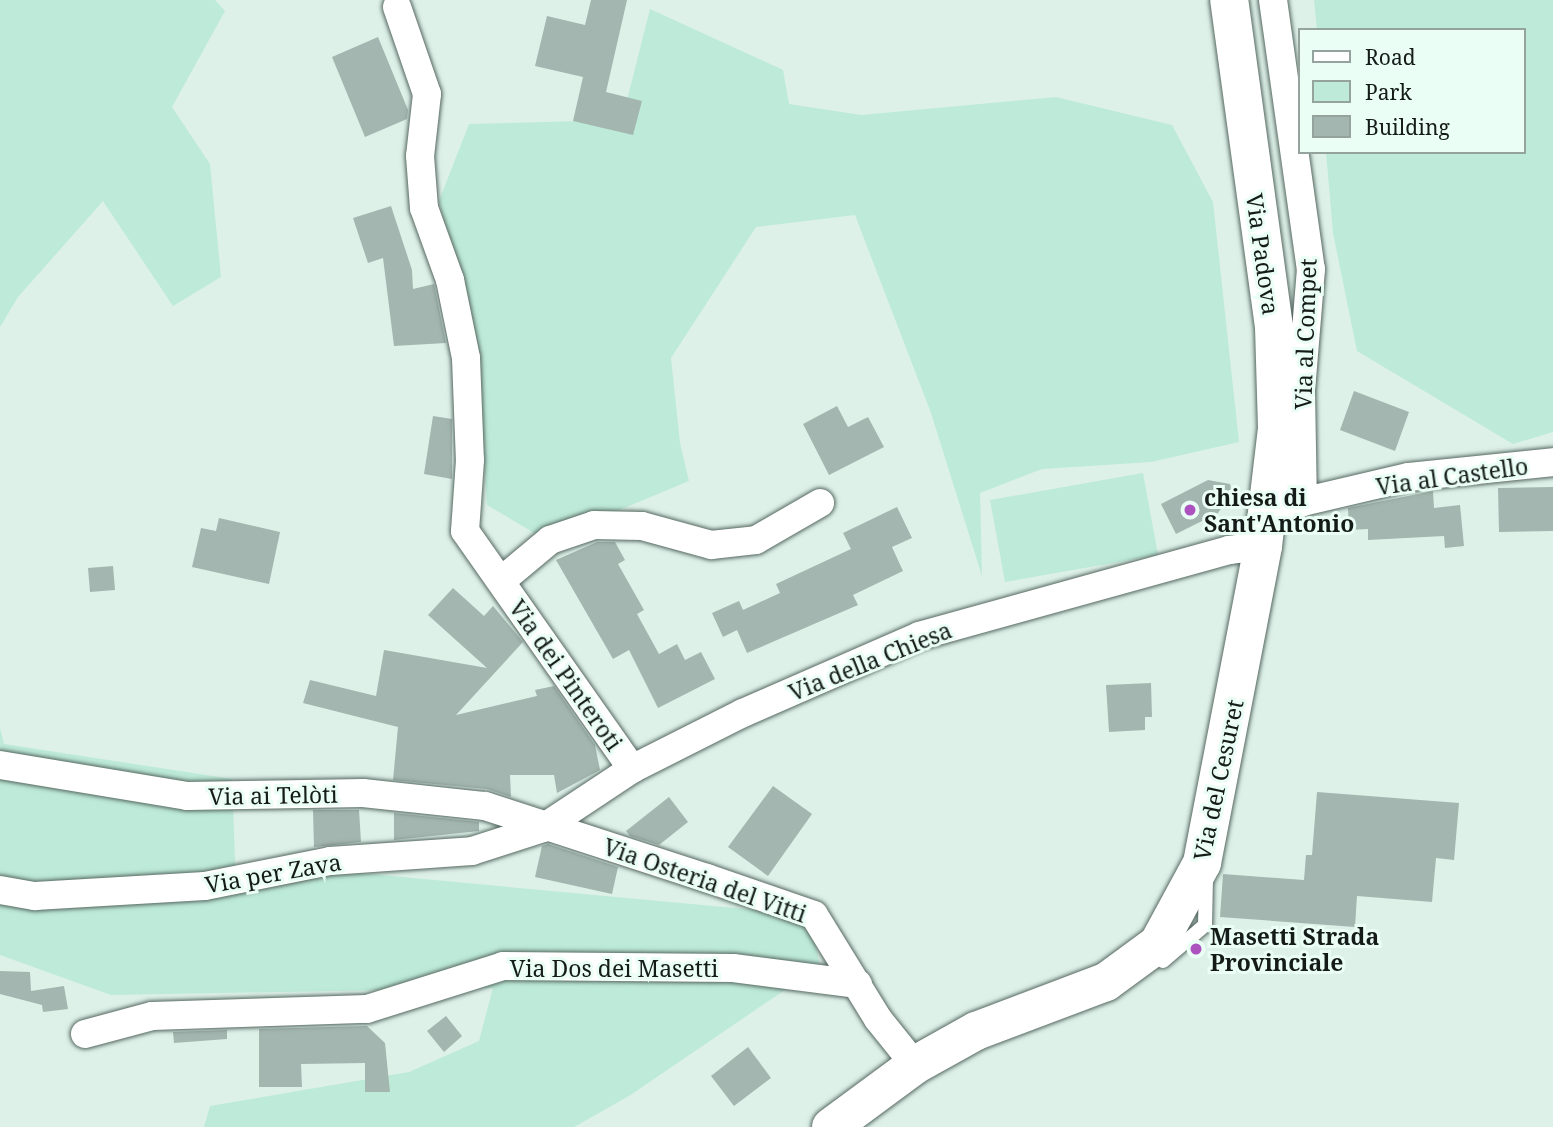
<!DOCTYPE html>
<html>
<head>
<meta charset="utf-8">
<style>
	body { margin:0 }
	#map { position:relative; width:1553px; height:1127px; overflow:hidden; background:#ddf1e9; font-family:"Noto Serif",serif }
	div>[style] { position:absolute }
	[style*='--x'] { left:calc(var(--x)*1px); top:calc(var(--y)*1px); width:calc(var(--w)*1px); rotate:calc(var(--a)*1deg) }
	.green>* { inset:0; background:#bdead9 }
	.building>* { inset:0; background:#a3b6af }
	.roads { filter:drop-shadow(0 0 2px #566861) drop-shadow(0 0 2px #566861) }
	.service>* { height:14px; margin:-7px; padding:0 7px; transform-origin:7px; border-radius:7px; background:#fff }
	.minor>* { height:28px; margin:-14px; padding:0 14px; transform-origin:14px; border-radius:14px; background:#fff }
	.secondary>* { height:38px; margin:-19px; padding:0 19px; transform-origin:19px; border-radius:19px; background:#fff }
	.dots>* { width:19px; height:19px; translate:-50% -50%; box-sizing:border-box; border:4px solid #eafef6; border-radius:50% }
	span { translate:-50% -50%; white-space:nowrap; text-align:center; line-height:1.15; -webkit-text-stroke:6px #eafef6; paint-order:stroke }
	.street-label { font-size:23px; color:#141b19 }
	.poi-label { font-size:23px; color:#141b19; font-weight:700 }
	.left { translate:0 -50%; text-align:left }
	.legend { position:absolute; left:1298px; top:28px; width:228px; height:126px; box-sizing:border-box; background:#eafef6; border:2px solid #94a39e; margin:0; padding:9px 12px; list-style:none; font-size:21px; color:#141b19 }
	.legend li { display:flex; align-items:center; gap:14px; height:35px }
	.legend b { width:35px; border:2px solid #94a39e }
</style>
</head>
<body>
<div id="map">
	<div class="green">
		<i style="clip-path:polygon(0 0,215px 0,225px 11px,172px 107px,210px 164px,221px 277px,173px 306px,103px 201px,18px 297px,0 327px)"></i>
		<i style="clip-path:polygon(1314px 0,1553px 0,1553px 432px,1513px 444px,1357px 351px,1333px 233px,1326px 152px,1523px 152px,1523px 30px,1317px 30px)"></i>
		<i style="clip-path:polygon(650px 9px,783px 70px,789px 104px,861px 115px,1056px 97px,1172px 125px,1213px 202px,1239px 442px,1151px 462px,1042px 469px,980px 493px,982px 576px,931px 413px,855px 215px,756px 227px,671px 358px,680px 443px,689px 481px,605px 516px,536px 534px,487px 505px,478px 364px,439px 201px,469px 124px,622px 120px)"></i>
		<i style="clip-path:polygon(1143px 473px,1158px 555px,1005px 582px,990px 500px)"></i>
		<i style="clip-path:polygon(0 728px,4px 744px,232px 779px,236px 886px,316px 869px,809px 915px,820px 966px,629px 1096px,574px 1127px,204px 1127px,210px 1106px,409px 1072px,479px 1041px,493px 988px,111px 995px,0 955px)"></i>
	</div>
	<div class="building">
		<i style="clip-path:polygon(591px 0,627px 0,606px 92px,642px 101px,633px 135px,573px 121px,583px 77px,535px 66px,547px 16px,585px 25px)"></i>
		<i style="clip-path:polygon(378px 37px,408px 110px,407px 119px,365px 137px,332px 57px)"></i>
		<i style="clip-path:polygon(391px 206px,412px 270px,413px 289px,434px 284px,446px 343px,394px 346px,383px 258px,368px 263px,353px 218px)"></i>
		<i style="clip-path:polygon(1354px 391px,1409px 412px,1395px 451px,1340px 430px)"></i>
		<i style="clip-path:polygon(837px 406px,848px 427px,868px 417px,884px 447px,829px 475px,803px 424px)"></i>
		<i style="clip-path:polygon(433px 416px,452px 419px,452px 479px,424px 474px)"></i>
		<i style="clip-path:polygon(1208px 480px,1230px 484px,1232px 492px,1218px 513px,1176px 534px,1161px 504px)"></i>
		<i style="clip-path:polygon(1553px 487px,1553px 531px,1499px 532px,1498px 488px)"></i>
		<i style="clip-path:polygon(1433px 491px,1434px 508px,1460px 505px,1464px 546px,1445px 548px,1444px 536px,1368px 540px,1368px 529px,1349px 530px,1348px 508px)"></i>
		<i style="clip-path:polygon(897px 507px,912px 538px,892px 547px,903px 571px,853px 595px,858px 605px,747px 653px,737px 630px,723px 637px,712px 613px,739px 601px,743px 610px,780px 593px,776px 584px,851px 549px,843px 533px)"></i>
		<i style="clip-path:polygon(219px 518px,280px 532px,269px 584px,192px 567px,201px 528px,216px 531px)"></i>
		<i style="clip-path:polygon(597px 542px,615px 542px,625px 560px,618px 564px,644px 610px,637px 614px,659px 654px,677px 644px,685px 660px,701px 652px,715px 679px,658px 708px,629px 650px,613px 659px,556px 560px)"></i>
		<i style="clip-path:polygon(113px 566px,115px 590px,90px 592px,88px 568px)"></i>
		<i style="clip-path:polygon(453px 588px,484px 616px,493px 606px,523px 642px,456px 715px,537px 696px,535px 690px,554px 686px,595px 745px,600px 770px,557px 793px,554px 775px,510px 775px,511px 797px,487px 789px,393px 780px,398px 727px,303px 703px,310px 680px,376px 696px,384px 650px,487px 668px,428px 615px)"></i>
		<i style="clip-path:polygon(1151px 683px,1152px 717px,1145px 717px,1145px 730px,1109px 732px,1106px 685px)"></i>
		<i style="clip-path:polygon(773px 786px,812px 814px,768px 876px,728px 847px)"></i>
		<i style="clip-path:polygon(1317px 792px,1459px 803px,1454px 860px,1436px 858px,1432px 902px,1357px 896px,1355px 927px,1220px 917px,1223px 874px,1304px 880px,1306px 855px,1312px 855px)"></i>
		<i style="clip-path:polygon(669px 797px,688px 822px,659px 845px,630px 836px,626px 831px)"></i>
		<i style="clip-path:polygon(313px 810px,359px 810px,361px 842px,314px 847px)"></i>
		<i style="clip-path:polygon(394px 813px,479px 822px,479px 831px,394px 840px)"></i>
		<i style="clip-path:polygon(548px 844px,618px 867px,612px 894px,535px 877px,542px 846px)"></i>
		<i style="clip-path:polygon(0 971px,30px 972px,31px 991px,64px 986px,68px 1009px,43px 1012px,42px 1005px,0 994px)"></i>
		<i style="clip-path:polygon(446px 1016px,462px 1036px,444px 1052px,427px 1031px)"></i>
		<i style="clip-path:polygon(367px 1026px,385px 1043px,390px 1092px,365px 1092px,365px 1063px,301px 1064px,302px 1087px,259px 1087px,259px 1029px)"></i>
		<i style="clip-path:polygon(227px 1030px,227px 1039px,174px 1043px,173px 1032px)"></i>
		<i style="clip-path:polygon(748px 1047px,771px 1078px,734px 1106px,711px 1076px)"></i>
	</div>
	<div class="roads">
		<div class="service">
			<i style="--x:1163;--y:961;--w:55;--a:-40.6"></i>
			<i style="--x:1205;--y:925;--w:47;--a:-88.8"></i>
		</div>
		<div class="minor">
			<i style="--x:1273;--y:0;--w:272;--a:82"></i>
			<i style="--x:1311;--y:269;--w:122;--a:94.7"></i>
			<i style="--x:1301;--y:391;--w:111;--a:89"></i>
			<i style="--x:397;--y:7;--w:92;--a:71"></i>
			<i style="--x:427;--y:94;--w:62;--a:96.4"></i>
			<i style="--x:420;--y:156;--w:52;--a:85.6"></i>
			<i style="--x:424;--y:208;--w:77;--a:70.1"></i>
			<i style="--x:450;--y:280;--w:80;--a:78.4"></i>
			<i style="--x:466;--y:358;--w:102;--a:87.8"></i>
			<i style="--x:470;--y:460;--w:71;--a:94"></i>
			<i style="--x:465;--y:531;--w:291;--a:54.9"></i>
			<i style="--x:1285;--y:506;--w:127;--a:-13.2"></i>
			<i style="--x:1409;--y:477;--w:145;--a:-5.9"></i>
			<i style="--x:501;--y:581;--w:64;--a:-39.9"></i>
			<i style="--x:550;--y:540;--w:46;--a:-18.8"></i>
			<i style="--x:594;--y:525;--w:48;--a:1.2"></i>
			<i style="--x:642;--y:526;--w:72;--a:15.4"></i>
			<i style="--x:711;--y:545;--w:45;--a:-6.3"></i>
			<i style="--x:756;--y:540;--w:74;--a:-30"></i>
			<i style="--x:0;--y:765;--w:190;--a:9.4"></i>
			<i style="--x:187;--y:796;--w:176;--a:-1"></i>
			<i style="--x:363;--y:793;--w:123;--a:6.1"></i>
			<i style="--x:485;--y:806;--w:233;--a:18"></i>
			<i style="--x:707;--y:878;--w:113;--a:19.1"></i>
			<i style="--x:814;--y:915;--w:122;--a:58.4"></i>
			<i style="--x:878;--y:1019;--w:59;--a:51.2"></i>
			<i style="--x:0;--y:890;--w:36;--a:10"></i>
			<i style="--x:35;--y:896;--w:170;--a:-3.4"></i>
			<i style="--x:205;--y:886;--w:127;--a:-11.3"></i>
			<i style="--x:330;--y:861;--w:142;--a:-4"></i>
			<i style="--x:472;--y:851;--w:75;--a:-17.9"></i>
			<i style="--x:543;--y:828;--w:107;--a:-33.5"></i>
			<i style="--x:632;--y:769;--w:124;--a:-26.8"></i>
			<i style="--x:743;--y:713;--w:192;--a:-23.6"></i>
			<i style="--x:919;--y:636;--w:322;--a:-15.5"></i>
			<i style="--x:1229;--y:550;--w:34;--a:-7"></i>
			<i style="--x:85;--y:1034;--w:69;--a:-15"></i>
			<i style="--x:152;--y:1016;--w:215;--a:-1.9"></i>
			<i style="--x:367;--y:1009;--w:143;--a:-17.5"></i>
			<i style="--x:503;--y:966;--w:230;--a:0.5"></i>
			<i style="--x:733;--y:968;--w:126;--a:7.3"></i>
		</div>
		<div class="secondary">
			<i style="--x:831;--y:1127;--w:104;--a:-36.4"></i>
			<i style="--x:915;--y:1065;--w:70;--a:-29.1"></i>
			<i style="--x:976;--y:1031;--w:139;--a:-20.7"></i>
			<i style="--x:1106;--y:982;--w:64;--a:-36.2"></i>
			<i style="--x:1158;--y:944;--w:92;--a:-61.5"></i>
			<i style="--x:1202;--y:863;--w:323;--a:-79.1"></i>
			<i style="--x:1263;--y:546;--w:119;--a:-83.2"></i>
			<i style="--x:1277;--y:428;--w:101;--a:-91.7"></i>
			<i style="--x:1274;--y:327;--w:330;--a:-97.8"></i>
		</div>
	</div>
	<div class="dots">
		<i style="left:1190px;top:510px;background:#ad53c0"></i>
		<i style="left:1196px;top:949px;background:#ad53c0"></i>
	</div>
	<div class="street-label">
		<span style="left:1263px;top:254px;rotate:82deg">Via Padova</span>
		<span style="left:1305px;top:334px;rotate:-88deg">Via al Compet</span>
		<span style="left:1452px;top:476px;rotate:-8deg">Via al Castello</span>
		<span style="left:870px;top:661px;rotate:-22deg">Via della Chiesa</span>
		<span style="left:566px;top:675px;rotate:55deg">Via dei Pinteroti</span>
		<span style="left:1218px;top:780px;rotate:-78deg">Via del Cesuret</span>
		<span style="left:273px;top:795px;rotate:-1deg">Via ai Telòti</span>
		<span style="left:273px;top:873px;rotate:-10deg">Via per Zava</span>
		<span style="left:705px;top:880px;rotate:19deg">Via Osteria del Vitti</span>
		<span style="left:614px;top:968px">Via Dos dei Masetti</span>
	</div>
	<div class="poi-label">
		<span class="left" style="left:1204px;top:510px">chiesa di<br>Sant'Antonio</span>
		<span class="left" style="left:1210px;top:949px">Masetti Strada<br>Provinciale</span>
	</div>
	<ul class="legend">
	<li><b style="height:9px;background:#fff"></b>Road</li>
	<li><b style="height:19px;background:#bdead9"></b>Park</li>
	<li><b style="height:19px;background:#a3b6af"></b>Building</li>
	</ul>
</div>
</body>
</html>
